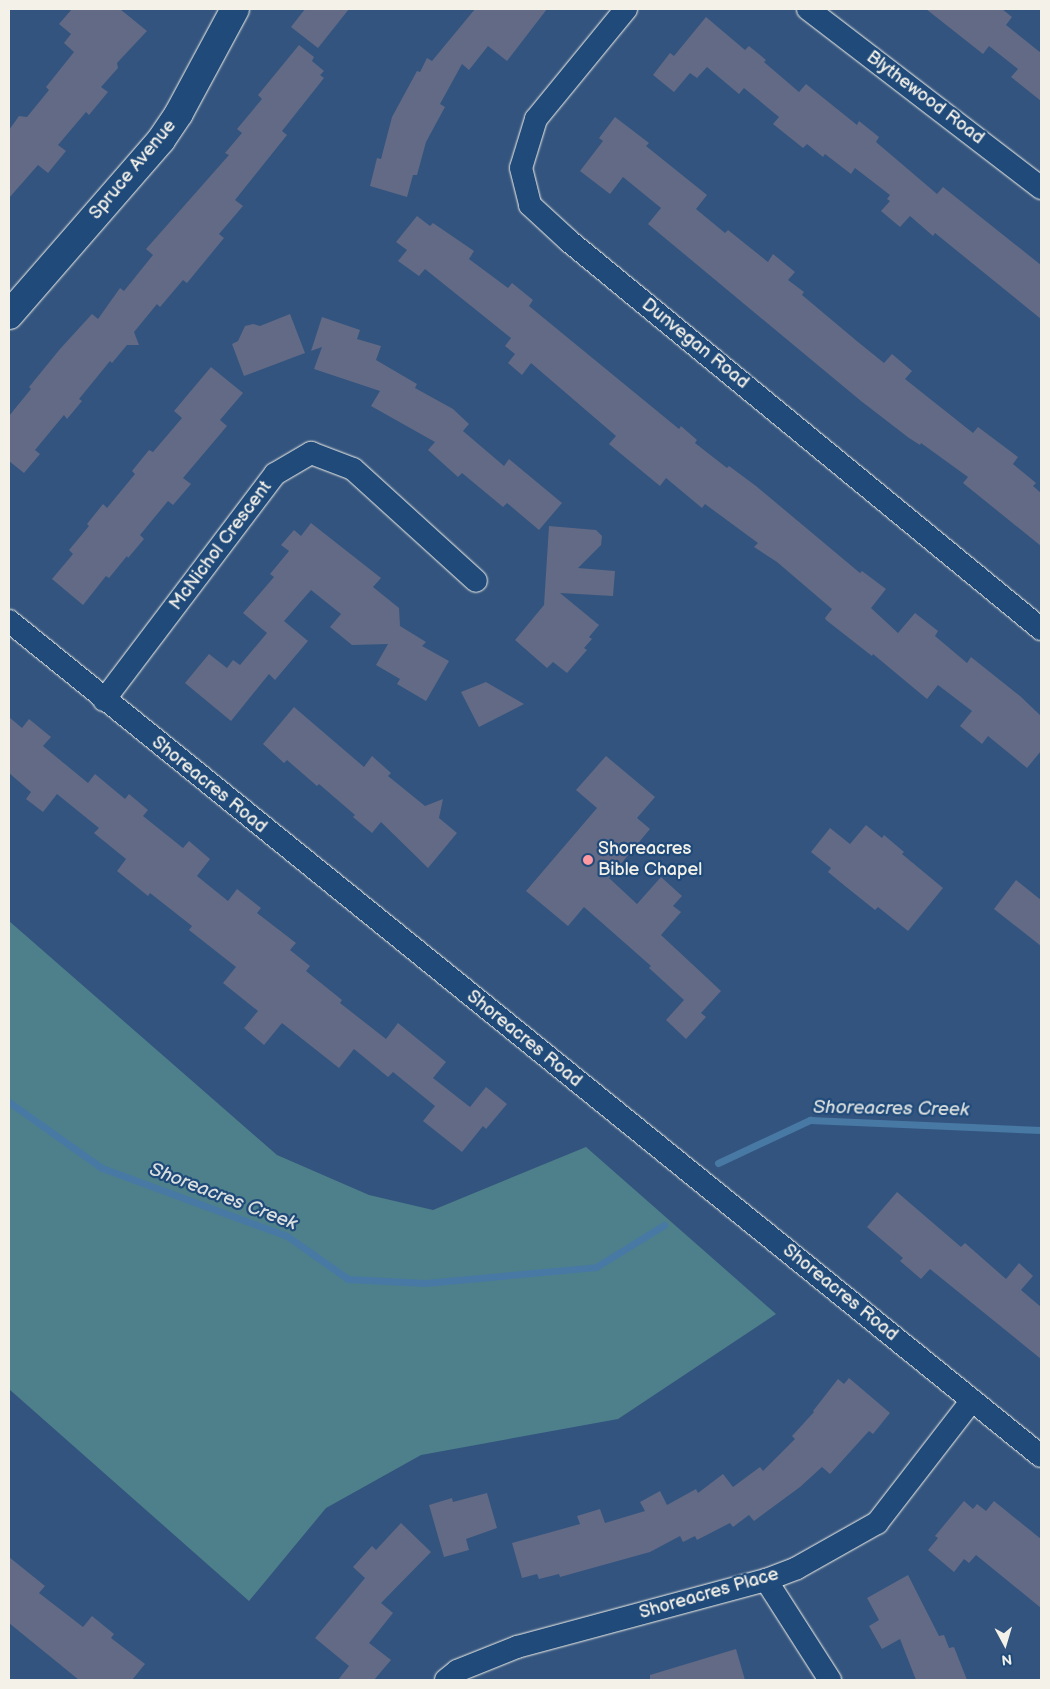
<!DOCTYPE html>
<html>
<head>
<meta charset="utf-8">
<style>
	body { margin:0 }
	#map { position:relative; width:1050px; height:1689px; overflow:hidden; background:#33547e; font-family:"Balsamiq Sans",sans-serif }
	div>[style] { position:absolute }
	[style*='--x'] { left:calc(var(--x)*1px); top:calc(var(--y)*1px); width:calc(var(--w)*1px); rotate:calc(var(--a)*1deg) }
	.green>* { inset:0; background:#4e808b }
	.stream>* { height:7px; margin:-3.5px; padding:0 3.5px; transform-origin:3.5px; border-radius:3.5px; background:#4779a4 }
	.building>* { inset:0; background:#626a86 }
	.roads { filter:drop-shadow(0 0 1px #f4f1e8) drop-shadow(0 0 1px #f4f1e8) }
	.street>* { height:22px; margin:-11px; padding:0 11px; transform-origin:11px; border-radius:11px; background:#1f4a7a }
	.secondary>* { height:28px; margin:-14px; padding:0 14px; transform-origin:14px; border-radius:14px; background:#1f4a7a }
	.dots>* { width:14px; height:14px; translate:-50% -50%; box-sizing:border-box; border:2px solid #1f4a7a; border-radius:50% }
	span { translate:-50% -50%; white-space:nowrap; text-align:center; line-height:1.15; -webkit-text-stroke:4.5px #1f4a7a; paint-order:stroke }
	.street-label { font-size:18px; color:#f4f1e8 }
	.poi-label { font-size:18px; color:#f4f1e8 }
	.left { translate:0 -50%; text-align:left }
	.water-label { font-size:19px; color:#dadfde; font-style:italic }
	.frame { position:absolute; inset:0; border:10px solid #f4f1e8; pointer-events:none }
	.north { position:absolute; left:980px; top:1619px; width:50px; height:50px; -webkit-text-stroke:4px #1f4a7a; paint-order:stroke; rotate:174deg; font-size:14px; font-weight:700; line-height:20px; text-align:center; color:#f4f1e8 }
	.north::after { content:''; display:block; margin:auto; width:18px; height:22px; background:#f4f1e8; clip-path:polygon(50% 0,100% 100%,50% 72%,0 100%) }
</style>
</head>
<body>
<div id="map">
	<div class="green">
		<i style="clip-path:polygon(9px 921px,277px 1155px,369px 1195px,433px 1210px,586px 1147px,776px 1314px,618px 1419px,421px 1455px,326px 1508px,249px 1601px,9px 1389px)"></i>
	</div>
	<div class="stream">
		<i style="--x:9;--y:1102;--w:114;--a:35.4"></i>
		<i style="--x:102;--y:1168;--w:197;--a:20.2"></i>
		<i style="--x:287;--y:1236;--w:75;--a:35.2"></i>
		<i style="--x:348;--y:1279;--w:77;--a:3"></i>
		<i style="--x:425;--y:1283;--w:172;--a:-5.3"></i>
		<i style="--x:596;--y:1267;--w:80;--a:-31.7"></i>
		<i style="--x:718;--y:1163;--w:102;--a:-25.1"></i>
		<i style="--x:810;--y:1120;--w:231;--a:2.5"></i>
	</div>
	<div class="building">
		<i style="clip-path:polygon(72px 9px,120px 9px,147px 31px,117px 63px,118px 68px,101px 87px,108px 92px,89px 115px,86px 112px,58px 145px,66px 151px,48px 173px,38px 165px,9px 198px,9px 130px,19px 116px,27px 117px,49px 90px,46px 87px,74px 52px,64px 43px,71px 34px,59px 24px)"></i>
		<i style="clip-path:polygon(305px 9px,349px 9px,318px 48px,291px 27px)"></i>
		<i style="clip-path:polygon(475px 9px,547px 9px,507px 61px,488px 46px,469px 70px,462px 64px,440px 104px,445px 107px,426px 142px,417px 175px,413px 175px,407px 197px,370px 186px,377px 158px,381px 159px,392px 117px,417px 71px,420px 72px,427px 58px,432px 61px)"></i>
		<i style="clip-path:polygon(926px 9px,1002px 9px,1012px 17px,1006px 25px,1041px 53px,1041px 101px,1011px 77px,1018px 69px,989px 46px,983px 54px)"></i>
		<i style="clip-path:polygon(706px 17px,745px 50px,749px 46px,766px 60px,764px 62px,799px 92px,806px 84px,857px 125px,859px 121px,879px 137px,876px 142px,937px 194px,943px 187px,1041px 265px,1041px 319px,935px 233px,933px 236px,910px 216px,900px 227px,881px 211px,890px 201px,887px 199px,890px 195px,855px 168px,851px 174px,825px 154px,823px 157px,807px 144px,803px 148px,773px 124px,779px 117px,744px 88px,739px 94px,707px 67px,697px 78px,690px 73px,674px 92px,653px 75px,670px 53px,674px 56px)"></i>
		<i style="clip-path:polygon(299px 45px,314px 57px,312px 61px,324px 71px,320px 75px,324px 78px,282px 131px,287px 135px,235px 200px,243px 206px,219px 234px,224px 238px,187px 283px,183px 280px,160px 307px,157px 304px,134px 332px,139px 345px,127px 345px,112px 363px,110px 361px,79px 399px,82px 401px,67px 419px,64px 415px,35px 450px,40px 454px,24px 473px,9px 461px,9px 416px,31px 389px,29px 387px,60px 349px,92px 314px,98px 319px,120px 288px,124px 291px,153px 255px,146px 249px,229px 155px,225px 153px,242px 133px,237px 129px,262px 99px,258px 95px)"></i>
		<i style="clip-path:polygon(615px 117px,649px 143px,646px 146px,707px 195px,696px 209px,725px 233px,728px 230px,768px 262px,773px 254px,795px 272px,788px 280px,804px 292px,802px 295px,858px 342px,884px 363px,892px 354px,912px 371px,905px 379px,973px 433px,978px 427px,1018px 457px,1013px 464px,1036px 483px,1033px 486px,1041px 493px,1041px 546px,963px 483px,968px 477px,921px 443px,920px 445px,909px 438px,861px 401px,648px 224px,661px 208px,623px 177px,610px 194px,580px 171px,603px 141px,599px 138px)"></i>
		<i style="clip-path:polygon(417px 216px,430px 226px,433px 223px,474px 251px,469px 259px,508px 288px,512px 283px,533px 300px,529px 306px,679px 429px,681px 426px,697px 440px,695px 443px,727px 468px,729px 466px,756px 486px,860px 573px,862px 571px,886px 589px,871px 608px,898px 633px,915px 613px,938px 631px,935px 636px,967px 663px,971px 657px,1020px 696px,1041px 716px,1041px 751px,1027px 768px,988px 736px,982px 744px,960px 726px,972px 711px,938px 685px,927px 699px,873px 654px,872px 656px,826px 620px,825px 618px,832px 609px,777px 562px,754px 547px,758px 543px,705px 504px,702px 508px,666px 478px,660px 486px,609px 444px,616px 436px,531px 363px,522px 375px,508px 363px,515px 354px,505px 346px,511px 338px,425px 269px,419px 276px,398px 261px,407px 250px,396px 242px)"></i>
		<i style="clip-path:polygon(290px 314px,305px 353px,244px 376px,232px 344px,238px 341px,245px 326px,253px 324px,260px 326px)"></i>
		<i style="clip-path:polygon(322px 317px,360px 330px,357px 339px,381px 346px,376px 360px,417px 384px,415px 388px,453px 409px,469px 424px,463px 431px,504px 466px,509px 459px,562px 503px,539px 530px,507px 503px,503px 507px,462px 473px,458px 477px,428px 450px,435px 442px,371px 406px,380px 391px,314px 369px,322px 347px,311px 351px)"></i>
		<i style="clip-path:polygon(211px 367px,243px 393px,220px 420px,227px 426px,183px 478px,191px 484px,173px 505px,168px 501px,140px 535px,144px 539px,128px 558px,127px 556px,109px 578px,106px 576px,83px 605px,52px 579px,73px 554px,69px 550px,89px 526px,87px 524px,103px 504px,107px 508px,135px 474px,132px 471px,149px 450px,153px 452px,182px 418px,174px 411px)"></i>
		<i style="clip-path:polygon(311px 523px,381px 578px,373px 587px,399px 608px,400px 626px,426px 642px,422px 646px,449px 661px,426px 701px,397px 684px,400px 679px,376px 665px,388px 644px,352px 645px,330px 627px,341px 614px,311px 590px,284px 621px,308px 641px,275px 680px,269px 674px,231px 721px,185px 683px,209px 654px,227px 668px,233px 660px,240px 665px,267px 633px,243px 613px,274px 577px,270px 574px,289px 551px,281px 545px,294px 530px,301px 536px)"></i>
		<i style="clip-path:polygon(549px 526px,596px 530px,602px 536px,601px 545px,578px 568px,615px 571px,613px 596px,560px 593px,599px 625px,589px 637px,592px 639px,584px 648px,587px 650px,567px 673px,553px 662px,547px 668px,515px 640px,544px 605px)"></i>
		<i style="clip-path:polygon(486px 682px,524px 704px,479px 727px,461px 692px)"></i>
		<i style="clip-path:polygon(294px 707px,364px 767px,372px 756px,391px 773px,388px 776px,425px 806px,443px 799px,439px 818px,457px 833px,428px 868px,381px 822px,372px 833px,353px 817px,355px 815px,319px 784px,317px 786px,287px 760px,284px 763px,263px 744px)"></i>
		<i style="clip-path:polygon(9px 717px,22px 728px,29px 719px,51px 737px,43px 746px,88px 783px,95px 774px,125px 799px,129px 794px,148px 810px,143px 816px,183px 848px,189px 841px,210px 859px,197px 876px,228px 901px,237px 889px,261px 908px,257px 913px,296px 943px,290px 950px,310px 966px,306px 971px,342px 1000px,340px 1003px,386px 1039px,398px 1023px,446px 1062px,433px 1078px,470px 1107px,486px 1087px,507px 1104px,486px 1129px,483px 1126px,462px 1152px,423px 1121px,435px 1106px,393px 1072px,388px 1077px,354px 1049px,339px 1068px,282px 1023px,264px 1045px,244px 1028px,258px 1011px,223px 983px,236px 967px,189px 930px,192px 926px,150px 893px,148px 896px,117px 871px,126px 859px,94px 833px,99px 828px,57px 794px,43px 812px,26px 799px,31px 792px,9px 773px)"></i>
		<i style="clip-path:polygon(606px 756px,655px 797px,637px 818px,650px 829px,609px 878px,637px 904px,661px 877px,682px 896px,673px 906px,681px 912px,661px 935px,721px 991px,701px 1013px,706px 1017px,686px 1039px,666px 1020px,684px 1000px,649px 968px,651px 966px,584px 907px,568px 926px,526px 891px,597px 808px,576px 790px)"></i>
		<i style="clip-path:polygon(866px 825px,882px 838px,884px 835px,904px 852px,902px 854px,943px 888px,908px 931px,878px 907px,875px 910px,845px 886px,828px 872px,831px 868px,811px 852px,830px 828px,850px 844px)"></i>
		<i style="clip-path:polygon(1016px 880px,1041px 900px,1041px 946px,994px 909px)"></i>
		<i style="clip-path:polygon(897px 1192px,961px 1247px,965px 1243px,1006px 1279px,1019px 1263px,1033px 1276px,1021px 1290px,1041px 1307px,1041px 1359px,930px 1269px,921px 1279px,900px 1261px,903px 1258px,867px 1227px)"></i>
		<i style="clip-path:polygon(849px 1378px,890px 1413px,873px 1434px,869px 1431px,830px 1474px,822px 1467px,800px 1487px,754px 1521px,749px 1515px,733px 1527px,730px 1523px,697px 1540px,695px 1536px,683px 1542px,680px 1536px,650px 1552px,560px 1577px,559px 1574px,539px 1579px,537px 1574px,522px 1578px,512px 1543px,580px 1524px,577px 1516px,600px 1509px,605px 1523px,645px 1511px,640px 1502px,660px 1491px,667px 1505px,696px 1489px,698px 1493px,723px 1474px,733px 1487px,760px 1467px,763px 1471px,795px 1439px,792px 1436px,814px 1412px,813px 1411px,838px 1379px,844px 1384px)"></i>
		<i style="clip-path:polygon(487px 1493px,497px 1528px,466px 1539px,469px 1550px,444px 1557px,429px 1505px,452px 1498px,453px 1502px)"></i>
		<i style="clip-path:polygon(964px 1501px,973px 1509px,977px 1504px,986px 1511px,994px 1501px,1041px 1539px,1041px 1608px,976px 1555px,969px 1563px,964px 1559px,954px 1572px,928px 1550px,938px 1538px,935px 1536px)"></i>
		<i style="clip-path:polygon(401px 1523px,431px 1552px,381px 1603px,393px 1613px,369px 1643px,391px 1660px,374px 1680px,338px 1680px,349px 1666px,315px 1638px,365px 1578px,353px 1567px,372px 1546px,376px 1550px)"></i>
		<i style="clip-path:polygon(9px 1557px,45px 1586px,39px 1593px,83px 1627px,92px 1616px,114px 1634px,111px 1638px,145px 1664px,132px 1680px,79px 1680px,9px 1623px)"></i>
		<i style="clip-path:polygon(908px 1575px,939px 1636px,944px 1635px,949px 1648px,954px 1647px,967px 1680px,916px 1680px,900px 1639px,882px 1649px,869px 1626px,879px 1620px,867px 1598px)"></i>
		<i style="clip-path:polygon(736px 1649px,745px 1680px,650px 1680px,650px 1675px)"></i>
	</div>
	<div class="roads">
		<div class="street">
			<i style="--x:626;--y:9;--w:142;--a:129.3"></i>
			<i style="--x:536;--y:119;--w:51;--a:107"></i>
			<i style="--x:521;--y:168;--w:38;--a:76"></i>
			<i style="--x:530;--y:205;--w:53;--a:42.7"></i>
			<i style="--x:569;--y:241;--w:611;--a:39.42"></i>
			<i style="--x:808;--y:9;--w:294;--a:37.5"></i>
			<i style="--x:9;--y:621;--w:1327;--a:38.98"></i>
			<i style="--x:104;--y:700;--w:283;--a:-52.9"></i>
			<i style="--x:275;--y:474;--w:42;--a:-30.3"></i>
			<i style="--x:311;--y:453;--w:45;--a:20.9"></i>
			<i style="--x:353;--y:469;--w:166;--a:42.3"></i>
			<i style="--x:766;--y:1580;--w:119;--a:57.4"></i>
			<i style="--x:446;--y:1680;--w:14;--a:-39"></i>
			<i style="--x:457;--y:1671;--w:65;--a:-21.8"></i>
			<i style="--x:517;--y:1647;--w:258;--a:-15.1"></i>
			<i style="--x:766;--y:1580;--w:33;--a:-21"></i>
			<i style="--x:797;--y:1568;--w:92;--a:-29.4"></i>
			<i style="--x:877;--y:1523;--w:155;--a:-52.3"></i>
		</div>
		<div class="secondary">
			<i style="--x:9;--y:315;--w:232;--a:-49"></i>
			<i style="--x:161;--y:140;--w:32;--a:-56"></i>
			<i style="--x:179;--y:113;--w:118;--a:-61.7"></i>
		</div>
	</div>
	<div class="dots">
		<i style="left:588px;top:860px;background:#ff9aa2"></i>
	</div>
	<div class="street-label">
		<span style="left:925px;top:98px;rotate:37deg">Blythewood Road</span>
		<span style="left:133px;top:170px;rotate:-50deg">Spruce Avenue</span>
		<span style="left:695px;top:344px;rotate:39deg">Dunvegan Road</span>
		<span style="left:221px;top:546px;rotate:-53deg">McNichol Crescent</span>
		<span style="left:209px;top:785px;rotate:39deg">Shoreacres Road</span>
		<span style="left:524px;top:1039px;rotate:39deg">Shoreacres Road</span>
		<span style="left:840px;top:1293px;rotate:39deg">Shoreacres Road</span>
		<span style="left:709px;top:1594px;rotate:-16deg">Shoreacres Place</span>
	</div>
	<div class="poi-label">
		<span class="left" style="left:598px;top:860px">Shoreacres<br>Bible Chapel</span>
	</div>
	<div class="water-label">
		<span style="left:891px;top:1109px;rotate:1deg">Shoreacres Creek</span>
		<span style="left:223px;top:1197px;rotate:21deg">Shoreacres Creek</span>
	</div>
	<div class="frame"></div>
	<div class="north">N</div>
</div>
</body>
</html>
